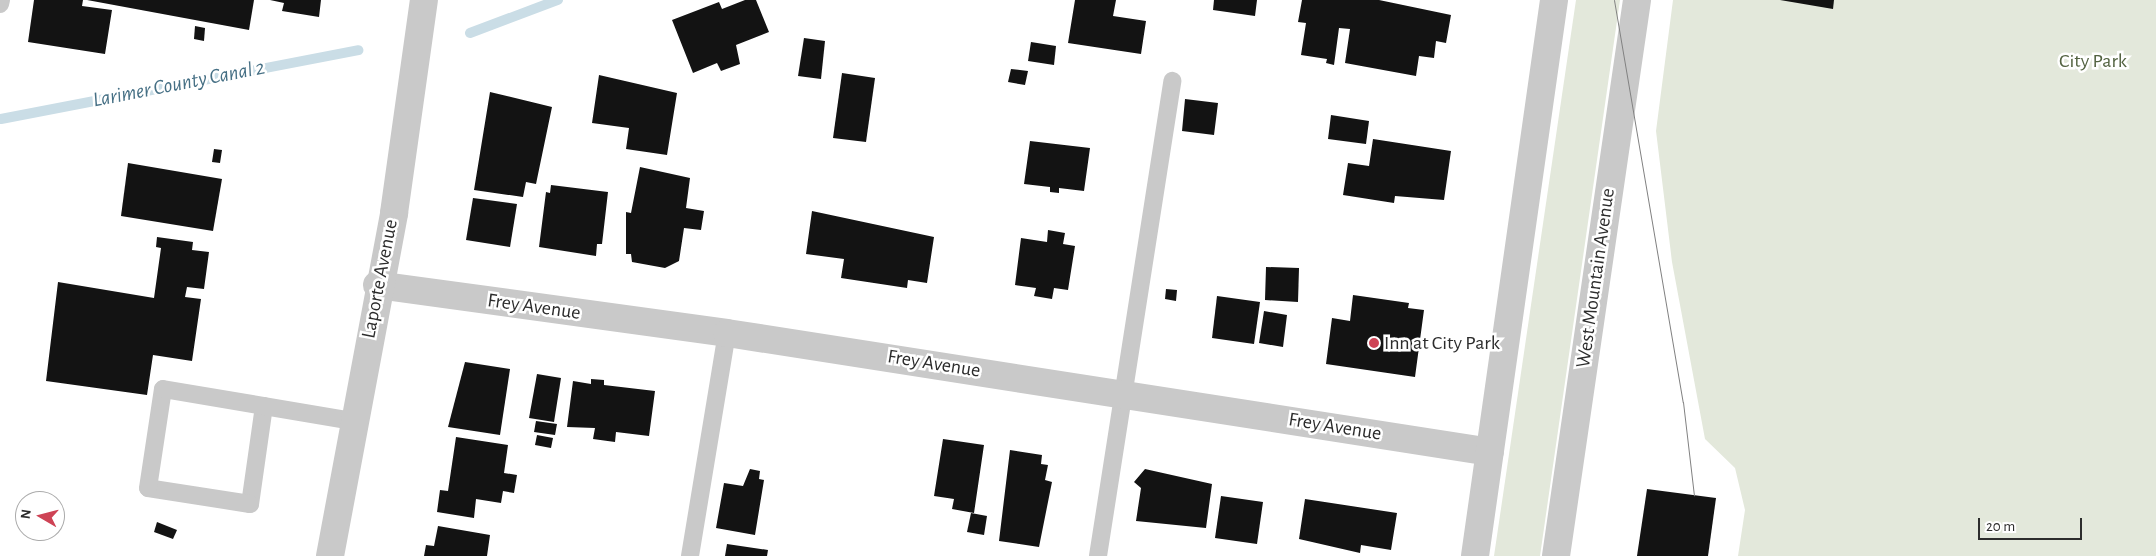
<!DOCTYPE html>
<html>
<head>
<meta charset="utf-8">
<style>
	body { margin:0 }
	#map { position:relative; width:2156px; height:556px; overflow:hidden; background:#fff; font-family:"Alegreya Sans",sans-serif }
	div>[style] { position:absolute }
	[style*='--x'] { left:calc(var(--x)*1px); top:calc(var(--y)*1px); width:calc(var(--w)*1px); rotate:calc(var(--a)*1deg) }
	.green>* { inset:0; background:#e3e8db }
	.stream>* { height:10px; margin:-5px; padding:0 5px; transform-origin:5px; border-radius:5px; background:#cadde6 }
	.building>* { inset:0; background:#131313 }
	.service>* { height:18px; margin:-9px; padding:0 9px; transform-origin:9px; border-radius:9px; background:#c9c9c9 }
	.minor>* { height:28px; margin:-14px; padding:0 14px; transform-origin:14px; border-radius:14px; background:#c9c9c9 }
	.tertiary>* { height:28px; margin:-14px; padding:0 14px; transform-origin:14px; border-radius:14px; background:#c9c9c9 }
	.tram>* { height:1px; margin:-0.5px; padding:0 0.5px; transform-origin:0.5px; border-radius:0.5px; background:#818181 }
	.dots>* { width:14px; height:14px; translate:-50% -50%; box-sizing:border-box; border:2px solid #fff; border-radius:50% }
	span { translate:-50% -50%; white-space:nowrap; text-align:center; line-height:1.15; -webkit-text-stroke:5px #fff; paint-order:stroke }
	.park-label { font-size:20px; color:#526240 }
	.street-label { font-size:20px; color:#2c2c2c }
	.poi-label { font-size:20px; color:#2c2c2c }
	.left { translate:0 -50%; text-align:left }
	.water-label { font-size:21px; color:#456f84; font-style:italic }
	.north { position:absolute; left:15px; top:491px; width:50px; height:50px; box-sizing:border-box; background:#fff; border:1px solid #ababab; border-radius:50%; rotate:278deg; font-size:14px; font-weight:700; line-height:20px; text-align:center; color:#2c2c2c }
	.north::after { content:''; display:block; margin:auto; width:18px; height:22px; background:#ce4355; clip-path:polygon(50% 0,100% 100%,50% 72%,0 100%) }
	.scale { position:absolute; left:1978px; top:518px; width:104px; height:22px; box-sizing:border-box; border:2px solid #2c2c2c; border-top:0; padding-left:6px; font-size:15px; line-height:18px; white-space:nowrap; color:#2c2c2c; -webkit-text-stroke:4px #fff; paint-order:stroke }
</style>
</head>
<body>
<div id="map">
	<div class="green">
		<i style="clip-path:polygon(1576px 0,1620px 0,1540px 556px,1494px 556px)"></i>
		<i style="clip-path:polygon(1673px 0,2156px 0,2156px 556px,1738px 556px,1745px 510px,1735px 468px,1705px 439px,1672px 262px,1656px 131px)"></i>
	</div>
	<div class="stream">
		<i style="--x:470;--y:33;--w:94;--a:-20.6"></i>
		<i style="--x:1;--y:119;--w:364;--a:-10.9"></i>
	</div>
	<div class="building">
		<i style="clip-path:polygon(34px 0,83px 0,82px 6px,112px 10px,105px 54px,28px 42px)"></i>
		<i style="clip-path:polygon(87px 0,254px 0,249px 30px)"></i>
		<i style="clip-path:polygon(270px 0,321px 0,319px 17px,282px 11px,284px 3px)"></i>
		<i style="clip-path:polygon(745px 0,756px 0,769px 32px,736px 45px,740px 64px,721px 71px,717px 63px,693px 73px,672px 20px,719px 2px,722px 9px)"></i>
		<i style="clip-path:polygon(1075px 0,1116px 0,1113px 16px,1146px 21px,1141px 54px,1068px 43px)"></i>
		<i style="clip-path:polygon(1214px 0,1257px 0,1255px 16px,1213px 10px)"></i>
		<i style="clip-path:polygon(1302px 0,1379px 0,1451px 15px,1446px 43px,1436px 41px,1434px 58px,1419px 56px,1416px 76px,1345px 63px,1350px 29px,1339px 28px,1334px 65px,1326px 63px,1327px 59px,1301px 55px,1306px 23px,1298px 22px)"></i>
		<i style="clip-path:polygon(1780px 0,1834px 0,1833px 9px)"></i>
		<i style="clip-path:polygon(195px 26px,205px 28px,204px 41px,194px 39px)"></i>
		<i style="clip-path:polygon(804px 38px,825px 41px,821px 79px,798px 76px)"></i>
		<i style="clip-path:polygon(1031px 42px,1056px 46px,1054px 65px,1028px 61px)"></i>
		<i style="clip-path:polygon(1011px 69px,1028px 71px,1025px 85px,1008px 82px)"></i>
		<i style="clip-path:polygon(842px 73px,875px 78px,866px 142px,833px 138px)"></i>
		<i style="clip-path:polygon(599px 75px,677px 93px,667px 155px,626px 149px,629px 128px,592px 123px)"></i>
		<i style="clip-path:polygon(490px 92px,552px 107px,536px 184px,526px 182px,523px 197px,474px 190px)"></i>
		<i style="clip-path:polygon(1185px 99px,1218px 103px,1214px 135px,1182px 131px)"></i>
		<i style="clip-path:polygon(1331px 115px,1369px 121px,1366px 144px,1328px 139px)"></i>
		<i style="clip-path:polygon(1373px 139px,1451px 151px,1444px 200px,1395px 196px,1394px 203px,1343px 195px,1348px 163px,1369px 166px)"></i>
		<i style="clip-path:polygon(1030px 141px,1090px 148px,1084px 191px,1059px 188px,1059px 193px,1050px 192px,1050px 187px,1024px 184px)"></i>
		<i style="clip-path:polygon(214px 149px,222px 150px,220px 163px,212px 162px)"></i>
		<i style="clip-path:polygon(128px 163px,222px 179px,213px 231px,121px 216px)"></i>
		<i style="clip-path:polygon(640px 167px,690px 178px,686px 208px,704px 211px,701px 230px,684px 228px,679px 261px,665px 268px,632px 262px,631px 254px,626px 254px,626px 212px,631px 213px)"></i>
		<i style="clip-path:polygon(551px 185px,608px 192px,602px 244px,597px 244px,596px 256px,539px 247px,546px 192px,550px 193px)"></i>
		<i style="clip-path:polygon(473px 198px,517px 204px,510px 247px,466px 240px)"></i>
		<i style="clip-path:polygon(812px 211px,934px 237px,927px 283px,908px 280px,907px 288px,841px 278px,844px 259px,806px 254px)"></i>
		<i style="clip-path:polygon(1048px 230px,1065px 233px,1063px 244px,1075px 246px,1068px 290px,1054px 288px,1052px 299px,1034px 296px,1036px 288px,1015px 285px,1021px 238px,1047px 242px)"></i>
		<i style="clip-path:polygon(157px 237px,193px 242px,192px 250px,209px 252px,204px 289px,187px 287px,185px 297px,201px 299px,192px 361px,153px 355px,147px 395px,46px 381px,58px 282px,154px 298px,161px 248px,156px 247px)"></i>
		<i style="clip-path:polygon(1266px 267px,1299px 268px,1298px 302px,1265px 300px)"></i>
		<i style="clip-path:polygon(1166px 289px,1177px 290px,1176px 301px,1165px 299px)"></i>
		<i style="clip-path:polygon(1353px 295px,1409px 303px,1408px 308px,1424px 310px,1415px 377px,1326px 364px,1332px 318px,1350px 321px)"></i>
		<i style="clip-path:polygon(1217px 296px,1260px 302px,1254px 344px,1212px 338px)"></i>
		<i style="clip-path:polygon(1264px 311px,1287px 315px,1283px 347px,1259px 343px)"></i>
		<i style="clip-path:polygon(465px 362px,510px 369px,500px 435px,448px 427px)"></i>
		<i style="clip-path:polygon(537px 374px,561px 378px,554px 422px,529px 418px)"></i>
		<i style="clip-path:polygon(591px 379px,604px 380px,604px 385px,655px 391px,649px 436px,616px 432px,615px 442px,593px 439px,595px 428px,567px 427px,573px 381px,591px 384px)"></i>
		<i style="clip-path:polygon(536px 421px,557px 424px,555px 435px,534px 432px)"></i>
		<i style="clip-path:polygon(537px 435px,553px 438px,551px 448px,535px 445px)"></i>
		<i style="clip-path:polygon(456px 437px,508px 445px,504px 473px,517px 475px,514px 493px,503px 491px,501px 503px,476px 499px,474px 518px,437px 512px,440px 490px,448px 491px)"></i>
		<i style="clip-path:polygon(943px 439px,984px 445px,974px 513px,952px 509px,954px 499px,934px 496px)"></i>
		<i style="clip-path:polygon(1010px 450px,1042px 455px,1041px 464px,1048px 465px,1045px 480px,1052px 482px,1039px 547px,999px 541px)"></i>
		<i style="clip-path:polygon(750px 469px,760px 471px,759px 479px,764px 480px,755px 535px,716px 528px,724px 483px,743px 486px)"></i>
		<i style="clip-path:polygon(1145px 469px,1212px 484px,1206px 528px,1136px 521px,1141px 488px,1134px 482px)"></i>
		<i style="clip-path:polygon(1647px 489px,1716px 498px,1708px 556px,1637px 556px)"></i>
		<i style="clip-path:polygon(1221px 496px,1263px 502px,1257px 544px,1215px 538px)"></i>
		<i style="clip-path:polygon(1305px 499px,1397px 513px,1391px 550px,1361px 545px,1360px 553px,1299px 539px)"></i>
		<i style="clip-path:polygon(971px 513px,987px 516px,984px 535px,967px 532px)"></i>
		<i style="clip-path:polygon(157px 522px,177px 530px,173px 539px,154px 532px)"></i>
		<i style="clip-path:polygon(438px 526px,490px 535px,487px 556px,424px 556px,426px 545px,434px 546px)"></i>
		<i style="clip-path:polygon(727px 544px,768px 550px,767px 556px,725px 556px)"></i>
	</div>
	<div class="service">
		<i style="--x:0;--y:4;--w:4;--a:-76"></i>
		<i style="--x:264;--y:406;--w:99;--a:98.1"></i>
		<i style="--x:250;--y:504;--w:103;--a:-171.1"></i>
		<i style="--x:148;--y:488;--w:100;--a:-81.4"></i>
		<i style="--x:163;--y:389;--w:193;--a:9.6"></i>
		<i style="--x:690;--y:556;--w:226;--a:-80.6"></i>
		<i style="--x:1098;--y:556;--w:481;--a:-81.1"></i>
	</div>
	<div class="minor">
		<i style="--x:377;--y:285;--w:353;--a:7.8"></i>
		<i style="--x:727;--y:333;--w:772;--a:8.86"></i>
	</div>
	<div class="tertiary">
		<i style="--x:330;--y:556;--w:349;--a:-79.4"></i>
		<i style="--x:394;--y:213;--w:215;--a:-82"></i>
		<i style="--x:1475;--y:556;--w:562;--a:-81.91"></i>
		<i style="--x:1556;--y:556;--w:562;--a:-81.71"></i>
	</div>
	<div class="tram">
		<i style="--x:1614;--y:0;--w:408;--a:80.3"></i>
		<i style="--x:1683;--y:402;--w:94;--a:83.3"></i>
	</div>
	<div class="dots">
		<i style="left:1374px;top:343px;background:#ce4355"></i>
	</div>
	<div class="park-label">
		<span style="left:2093px;top:61px">City Park</span>
	</div>
	<div class="street-label">
		<span style="left:1596px;top:278px;rotate:-82deg">West Mountain Avenue</span>
		<span style="left:380px;top:279px;rotate:-79deg">Laporte Avenue</span>
		<span style="left:534px;top:307px;rotate:8deg">Frey Avenue</span>
		<span style="left:934px;top:364px;rotate:9deg">Frey Avenue</span>
		<span style="left:1335px;top:427px;rotate:9deg">Frey Avenue</span>
	</div>
	<div class="poi-label">
		<span class="left" style="left:1384px;top:343px">Inn at City Park</span>
	</div>
	<div class="water-label">
		<span style="left:179px;top:84px;rotate:-11deg">Larimer County Canal 2</span>
	</div>
	<div class="north">N</div>
	<div class="scale">20 m</div>
</div>
</body>
</html>
